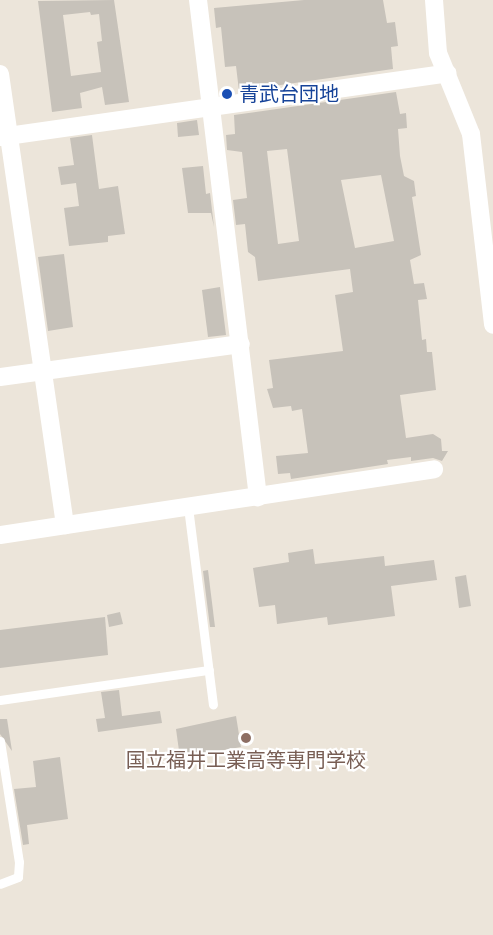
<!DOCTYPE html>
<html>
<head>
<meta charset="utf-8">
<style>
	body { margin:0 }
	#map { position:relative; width:493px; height:935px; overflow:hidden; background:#ece5da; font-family:"PT Sans","Noto Sans JP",sans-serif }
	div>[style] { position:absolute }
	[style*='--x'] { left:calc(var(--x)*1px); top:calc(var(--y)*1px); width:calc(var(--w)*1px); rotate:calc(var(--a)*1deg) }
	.building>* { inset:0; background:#c7c2ba }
	.lane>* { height:9px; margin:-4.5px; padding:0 4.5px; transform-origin:4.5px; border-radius:4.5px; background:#fff }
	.street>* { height:18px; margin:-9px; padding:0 9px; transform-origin:9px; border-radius:9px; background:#fff }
	.dots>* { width:16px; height:16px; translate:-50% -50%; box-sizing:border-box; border:3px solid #fff; border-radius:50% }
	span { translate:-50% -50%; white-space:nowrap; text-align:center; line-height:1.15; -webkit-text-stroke:4.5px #fff; paint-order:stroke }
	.transit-label { font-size:20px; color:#164399 }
	.left { translate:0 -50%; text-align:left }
	.education-label { font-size:20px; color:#785e54 }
</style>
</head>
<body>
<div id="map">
	<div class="building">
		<i style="clip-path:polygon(evenodd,114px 0,129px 102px,105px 105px,102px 87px,80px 93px,82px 108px,52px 112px,38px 1px,114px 0,90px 12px,91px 15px,99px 14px,102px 41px,97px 42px,101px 72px,71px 76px,63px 15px,90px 12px)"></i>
		<i style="clip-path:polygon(304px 0,383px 0,387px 23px,395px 22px,398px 46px,391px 47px,393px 69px,239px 91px,236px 66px,225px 67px,221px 27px,216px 28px,214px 8px)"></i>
		<i style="clip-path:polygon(evenodd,396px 92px,400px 114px,406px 113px,407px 128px,398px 129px,400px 156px,404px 176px,414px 181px,416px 196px,412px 197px,421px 255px,410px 260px,414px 284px,424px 283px,427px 299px,418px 300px,422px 340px,426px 339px,427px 352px,432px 352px,436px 390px,400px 395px,406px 438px,433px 434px,441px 439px,442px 451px,448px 451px,442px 461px,433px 458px,411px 461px,411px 457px,387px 460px,388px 464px,291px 479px,290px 473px,278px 474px,276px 456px,308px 453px,302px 409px,292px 411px,291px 406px,273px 408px,267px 389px,273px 388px,269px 360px,343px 351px,335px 295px,353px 292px,350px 269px,258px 281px,255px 257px,248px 252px,245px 224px,236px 225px,233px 200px,247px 198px,242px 152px,227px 150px,226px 135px,235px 134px,234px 115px,396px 92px,287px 149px,299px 241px,278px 244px,267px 151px,287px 149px,396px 92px,381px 175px,394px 241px,355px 248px,341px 180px,381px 175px)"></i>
		<i style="clip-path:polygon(197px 120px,199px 135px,178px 137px,177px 123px)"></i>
		<i style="clip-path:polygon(92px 135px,99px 189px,118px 186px,125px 234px,108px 236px,108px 242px,69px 246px,64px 208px,79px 206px,76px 183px,61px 185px,58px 167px,74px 165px,70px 138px)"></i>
		<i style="clip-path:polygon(203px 166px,206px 194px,210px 193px,214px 227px,211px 213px,188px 213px,182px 168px)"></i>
		<i style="clip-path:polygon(64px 254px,73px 327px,48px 331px,38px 257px)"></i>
		<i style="clip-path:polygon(220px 287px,226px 335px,208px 337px,202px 290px)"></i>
		<i style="clip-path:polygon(313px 549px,315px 564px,384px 556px,385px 566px,434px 560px,437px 580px,391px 586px,395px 616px,328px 625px,327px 617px,277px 624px,275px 605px,259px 607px,253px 568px,289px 562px,288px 553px)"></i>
		<i style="clip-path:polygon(208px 570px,215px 627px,210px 627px,203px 571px)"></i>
		<i style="clip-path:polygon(466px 575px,471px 606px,459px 608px,455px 577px)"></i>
		<i style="clip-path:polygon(120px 612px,123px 624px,109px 627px,107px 615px)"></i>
		<i style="clip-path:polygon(105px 617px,108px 655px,0 668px,0 630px)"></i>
		<i style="clip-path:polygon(119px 690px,122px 716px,160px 711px,162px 723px,98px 732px,96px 719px,105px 718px,101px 692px)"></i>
		<i style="clip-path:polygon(236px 716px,241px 747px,180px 758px,176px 729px)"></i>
		<i style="clip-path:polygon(0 719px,7px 719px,12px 751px,0 734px)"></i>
		<i style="clip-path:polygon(60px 757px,68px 819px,27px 825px,29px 844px,23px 845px,14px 789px,36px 787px,33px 761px)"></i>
	</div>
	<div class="lane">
		<i style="--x:188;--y:507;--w:199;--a:82.8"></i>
		<i style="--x:0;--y:700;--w:211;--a:-8.2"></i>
		<i style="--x:0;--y:741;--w:122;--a:81.1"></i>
		<i style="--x:19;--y:862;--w:15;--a:94"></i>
		<i style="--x:18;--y:877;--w:19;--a:159"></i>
	</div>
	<div class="street">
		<i style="--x:198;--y:0;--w:501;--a:83.12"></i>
		<i style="--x:434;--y:0;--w:53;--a:85.7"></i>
		<i style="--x:438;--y:53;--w:87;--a:67.8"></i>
		<i style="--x:471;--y:134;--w:192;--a:83.4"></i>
		<i style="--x:0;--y:74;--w:456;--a:81.8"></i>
		<i style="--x:0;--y:137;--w:452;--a:-8.1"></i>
		<i style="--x:0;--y:377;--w:243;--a:-7.8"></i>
		<i style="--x:0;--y:535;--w:439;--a:-8.6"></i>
	</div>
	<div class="dots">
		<i style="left:227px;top:94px;background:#1a4fb4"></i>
		<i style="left:246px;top:738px;background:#8d6e63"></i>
	</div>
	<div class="transit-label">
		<span class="left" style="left:239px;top:94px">青武台団地</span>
	</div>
	<div class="education-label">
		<span style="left:246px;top:760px">国立福井工業高等専門学校</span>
	</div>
</div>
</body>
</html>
